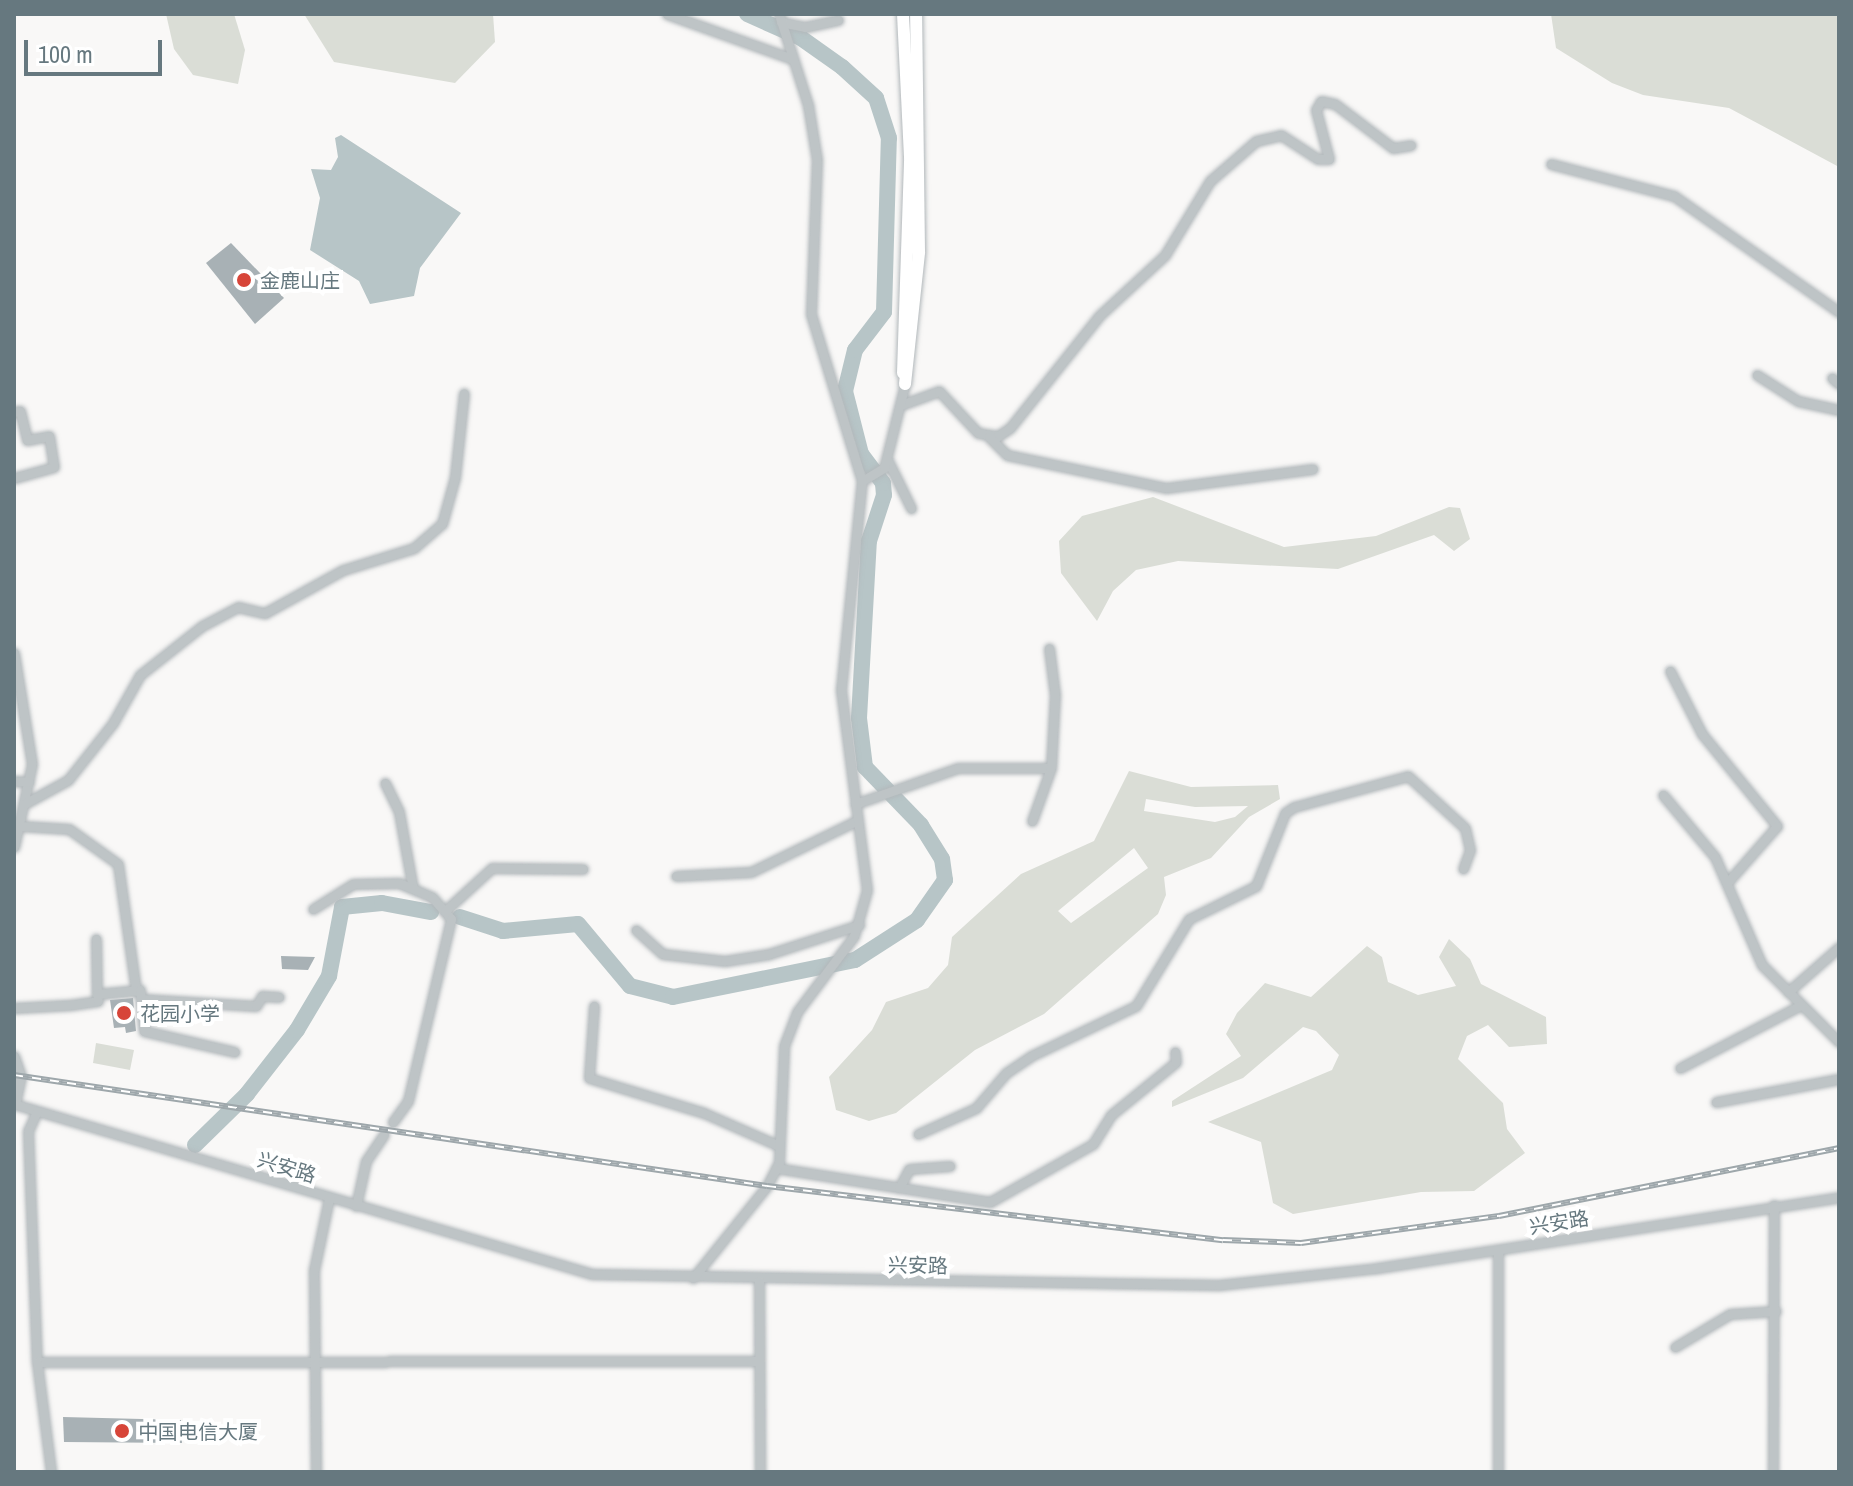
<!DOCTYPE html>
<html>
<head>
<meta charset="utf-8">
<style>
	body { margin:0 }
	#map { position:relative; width:1853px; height:1486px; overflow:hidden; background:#f9f8f7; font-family:"Archivo Narrow","Noto Sans SC",sans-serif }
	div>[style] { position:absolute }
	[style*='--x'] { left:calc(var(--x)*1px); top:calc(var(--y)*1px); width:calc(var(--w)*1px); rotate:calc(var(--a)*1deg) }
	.green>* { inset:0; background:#daddd6 }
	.water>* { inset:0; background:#b7c5c7 }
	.river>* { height:16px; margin:-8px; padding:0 8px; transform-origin:8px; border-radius:8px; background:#b7c5c7 }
	.building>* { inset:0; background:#a8b1b5 }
	.roads { filter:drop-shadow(0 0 2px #b2b8bb) drop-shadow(0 0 2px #b2b8bb) }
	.minor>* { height:9px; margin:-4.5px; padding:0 4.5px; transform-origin:4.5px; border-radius:4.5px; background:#bec4c6 }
	.major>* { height:12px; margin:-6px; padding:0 6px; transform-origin:6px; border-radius:6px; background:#fff }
	.rail>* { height:6px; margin-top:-3px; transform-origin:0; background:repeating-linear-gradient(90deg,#fff 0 9px,#9ea7ab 0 18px); box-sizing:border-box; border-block:2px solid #9ea7ab }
	.dots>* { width:22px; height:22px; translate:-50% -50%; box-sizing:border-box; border:4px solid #fff; border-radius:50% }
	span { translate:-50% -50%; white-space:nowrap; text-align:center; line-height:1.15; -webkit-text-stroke:8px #fff; paint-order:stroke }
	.poi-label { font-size:20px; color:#66787f }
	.left { translate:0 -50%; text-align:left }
	.street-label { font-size:20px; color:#66787f }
	.frame { position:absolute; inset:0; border:16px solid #66787f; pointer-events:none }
	.scale { position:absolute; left:24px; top:40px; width:138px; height:36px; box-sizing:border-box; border:4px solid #66787f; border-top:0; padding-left:10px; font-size:24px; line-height:28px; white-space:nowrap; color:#66787f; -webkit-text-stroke:6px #fff; paint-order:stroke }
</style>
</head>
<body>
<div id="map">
	<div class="green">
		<i style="clip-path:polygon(166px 14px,234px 14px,245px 50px,238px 84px,193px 75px,174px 49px)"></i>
		<i style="clip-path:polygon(304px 14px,493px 14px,495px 42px,455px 83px,334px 62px)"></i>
		<i style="clip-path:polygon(1551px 14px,1839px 14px,1839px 167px,1729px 108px,1643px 95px,1612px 83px,1556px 48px)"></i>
		<i style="clip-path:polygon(1153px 497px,1284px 547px,1376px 536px,1449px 507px,1460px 508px,1470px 539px,1454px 551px,1434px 535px,1338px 569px,1178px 561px,1136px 570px,1113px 591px,1097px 621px,1061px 573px,1059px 541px,1082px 516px)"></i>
		<i style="clip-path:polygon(evenodd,1129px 771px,1191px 787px,1278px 785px,1280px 799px,1249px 817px,1211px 858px,1164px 877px,1166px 895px,1158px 914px,1044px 1014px,975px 1050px,896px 1113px,869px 1121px,836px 1110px,829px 1077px,872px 1030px,886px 1002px,928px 988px,948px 965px,952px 937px,1021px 874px,1094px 841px,1129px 771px,1146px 799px,1195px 807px,1248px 806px,1235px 817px,1215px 822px,1144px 811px,1146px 799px,1129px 771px,1134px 848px,1148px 868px,1071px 923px,1058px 911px,1134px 848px)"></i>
		<i style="clip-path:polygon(1449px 939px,1470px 959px,1481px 984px,1546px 1017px,1547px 1044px,1509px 1047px,1488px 1025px,1467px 1036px,1458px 1059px,1503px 1103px,1507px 1129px,1525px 1153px,1474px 1191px,1421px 1192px,1293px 1214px,1273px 1203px,1261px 1142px,1208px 1122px,1332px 1070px,1339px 1055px,1316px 1031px,1303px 1027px,1243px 1078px,1172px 1107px,1172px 1101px,1241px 1056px,1226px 1034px,1237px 1013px,1265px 983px,1311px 997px,1367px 946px,1382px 957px,1388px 982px,1418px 995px,1456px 986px,1439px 957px)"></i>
		<i style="clip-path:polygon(96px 1043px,134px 1050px,130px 1070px,93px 1063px)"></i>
	</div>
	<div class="water">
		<i style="clip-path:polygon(341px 135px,461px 213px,420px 268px,414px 296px,370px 304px,359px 281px,310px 250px,320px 198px,311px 169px,331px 170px,338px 157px,335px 138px)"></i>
	</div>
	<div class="river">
		<i style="--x:460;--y:917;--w:45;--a:18"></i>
		<i style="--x:503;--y:931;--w:75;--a:-5.3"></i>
		<i style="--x:578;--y:924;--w:81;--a:50"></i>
		<i style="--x:630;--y:986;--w:44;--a:14.3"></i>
		<i style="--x:673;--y:997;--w:186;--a:-11.5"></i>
		<i style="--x:855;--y:960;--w:74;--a:-32.8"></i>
		<i style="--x:917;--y:920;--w:49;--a:-55"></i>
		<i style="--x:945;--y:880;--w:21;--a:-98"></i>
		<i style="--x:942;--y:859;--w:40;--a:-122"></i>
		<i style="--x:921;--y:825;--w:81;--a:-134"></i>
		<i style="--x:865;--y:767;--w:49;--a:-97"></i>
		<i style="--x:859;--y:718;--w:177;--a:-86.8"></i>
		<i style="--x:869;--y:541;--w:48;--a:-71.9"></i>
		<i style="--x:884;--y:495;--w:12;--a:-95"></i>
		<i style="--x:883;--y:483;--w:36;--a:-127"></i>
		<i style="--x:861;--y:454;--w:65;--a:-104.3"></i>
		<i style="--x:845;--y:391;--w:42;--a:-76.3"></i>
		<i style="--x:855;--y:350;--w:48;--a:-52.7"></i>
		<i style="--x:884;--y:312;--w:174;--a:-88.4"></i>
		<i style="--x:889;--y:138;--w:42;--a:-108"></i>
		<i style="--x:876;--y:98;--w:46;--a:-137.6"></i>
		<i style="--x:842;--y:67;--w:50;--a:-144.7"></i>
		<i style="--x:801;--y:38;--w:59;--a:-156"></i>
		<i style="--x:195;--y:1145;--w:73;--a:-44.4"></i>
		<i style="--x:247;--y:1094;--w:81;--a:-52"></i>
		<i style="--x:297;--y:1030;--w:63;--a:-59.3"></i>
		<i style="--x:329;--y:976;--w:70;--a:-79.3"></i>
		<i style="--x:342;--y:907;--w:40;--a:-5.7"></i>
		<i style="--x:382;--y:903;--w:50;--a:10.4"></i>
	</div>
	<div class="building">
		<i style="clip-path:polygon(231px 243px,284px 298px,255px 324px,206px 263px)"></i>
		<i style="clip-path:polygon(281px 956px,315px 957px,308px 970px,282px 969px)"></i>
		<i style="clip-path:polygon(133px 998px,136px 1031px,126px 1033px,125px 1027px,114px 1028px,110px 1000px)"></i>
		<i style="clip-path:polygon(63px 1417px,181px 1420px,182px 1443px,64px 1442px)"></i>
	</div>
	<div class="roads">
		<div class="minor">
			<i style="--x:667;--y:14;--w:134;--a:19.7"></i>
			<i style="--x:781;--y:22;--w:25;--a:12"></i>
			<i style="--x:805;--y:27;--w:34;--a:-12"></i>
			<i style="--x:1551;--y:164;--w:127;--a:14.6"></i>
			<i style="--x:1674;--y:196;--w:202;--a:35.1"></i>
			<i style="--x:1757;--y:375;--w:49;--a:32.4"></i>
			<i style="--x:1798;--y:401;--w:42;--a:12.4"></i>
			<i style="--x:1832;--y:378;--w:9;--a:41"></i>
			<i style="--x:901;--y:405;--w:40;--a:-20.2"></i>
			<i style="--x:939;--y:391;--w:57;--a:47.1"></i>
			<i style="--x:978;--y:433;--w:20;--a:9"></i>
			<i style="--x:998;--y:436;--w:14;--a:-34"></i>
			<i style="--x:1010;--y:428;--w:143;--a:-51.5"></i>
			<i style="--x:1099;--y:316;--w:90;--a:-42.7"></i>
			<i style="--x:1165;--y:255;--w:87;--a:-58.7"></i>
			<i style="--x:1210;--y:181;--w:61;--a:-41"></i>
			<i style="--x:1256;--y:141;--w:26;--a:-13"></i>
			<i style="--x:1281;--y:135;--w:44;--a:33"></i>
			<i style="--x:1318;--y:159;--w:11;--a:0"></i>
			<i style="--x:1329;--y:159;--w:51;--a:-104.9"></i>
			<i style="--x:1316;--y:110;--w:10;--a:-61"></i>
			<i style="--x:1321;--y:101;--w:14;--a:12"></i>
			<i style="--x:1335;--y:104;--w:73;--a:37.2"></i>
			<i style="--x:1393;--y:148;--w:18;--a:-9"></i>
			<i style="--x:14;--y:412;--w:6;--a:-9"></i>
			<i style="--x:20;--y:411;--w:30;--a:76"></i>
			<i style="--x:27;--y:440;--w:22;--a:-10"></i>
			<i style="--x:49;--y:436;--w:31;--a:81"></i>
			<i style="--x:54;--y:467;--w:41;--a:164.6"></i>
			<i style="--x:989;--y:437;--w:25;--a:45"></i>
			<i style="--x:1007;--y:455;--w:162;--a:11.7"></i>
			<i style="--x:1166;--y:488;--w:148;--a:-7.4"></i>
			<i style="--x:887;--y:459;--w:55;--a:63.9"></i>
			<i style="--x:862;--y:481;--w:26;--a:-31"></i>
			<i style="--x:884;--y:468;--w:87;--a:-76"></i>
			<i style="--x:14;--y:653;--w:112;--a:80.8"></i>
			<i style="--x:32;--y:764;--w:85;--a:102.2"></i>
			<i style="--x:1670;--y:671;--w:71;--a:63.1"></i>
			<i style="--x:1702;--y:734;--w:119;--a:50.8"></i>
			<i style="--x:1777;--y:826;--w:76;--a:131.3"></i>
			<i style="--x:14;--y:781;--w:15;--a:4"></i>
			<i style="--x:385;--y:783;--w:32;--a:64"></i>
			<i style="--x:399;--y:812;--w:78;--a:79.7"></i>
			<i style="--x:1663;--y:795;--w:81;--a:50"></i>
			<i style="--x:1715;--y:857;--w:118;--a:66.5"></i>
			<i style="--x:1762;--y:965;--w:109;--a:45"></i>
			<i style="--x:26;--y:803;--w:48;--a:-28.7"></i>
			<i style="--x:68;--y:780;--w:73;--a:-51.7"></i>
			<i style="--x:113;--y:723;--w:55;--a:-60.6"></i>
			<i style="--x:140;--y:675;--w:79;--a:-38.3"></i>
			<i style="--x:202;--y:626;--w:41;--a:-27.8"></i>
			<i style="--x:238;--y:607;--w:28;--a:13"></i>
			<i style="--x:265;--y:613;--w:89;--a:-28.9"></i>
			<i style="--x:343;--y:570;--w:74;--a:-17.2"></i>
			<i style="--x:414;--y:548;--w:37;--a:-41"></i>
			<i style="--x:442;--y:524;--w:49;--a:-74.5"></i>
			<i style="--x:455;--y:477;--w:84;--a:-83.9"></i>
			<i style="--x:855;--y:804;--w:109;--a:-19.3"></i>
			<i style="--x:958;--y:768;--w:93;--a:0"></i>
			<i style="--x:1032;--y:821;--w:56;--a:-70.3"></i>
			<i style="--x:1051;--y:768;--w:73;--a:-86.9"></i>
			<i style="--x:1055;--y:695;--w:47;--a:-97.3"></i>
			<i style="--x:21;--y:826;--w:48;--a:3.6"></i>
			<i style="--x:69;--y:829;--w:60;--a:35.5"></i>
			<i style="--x:118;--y:864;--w:128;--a:81.9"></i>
			<i style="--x:676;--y:876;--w:75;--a:-3.1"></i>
			<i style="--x:751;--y:872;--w:119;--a:-25.9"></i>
			<i style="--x:313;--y:909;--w:47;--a:-32"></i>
			<i style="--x:353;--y:884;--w:46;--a:-1.2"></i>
			<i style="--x:399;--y:883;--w:36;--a:23"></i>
			<i style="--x:432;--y:897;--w:29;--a:49"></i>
			<i style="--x:451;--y:919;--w:187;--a:103.3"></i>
			<i style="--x:408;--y:1101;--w:26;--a:126"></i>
			<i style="--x:445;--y:911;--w:64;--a:-42.5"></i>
			<i style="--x:492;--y:868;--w:91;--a:0.6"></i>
			<i style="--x:636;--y:930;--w:36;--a:42"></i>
			<i style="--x:663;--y:954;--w:62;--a:6.4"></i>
			<i style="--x:725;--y:961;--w:45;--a:-9"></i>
			<i style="--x:769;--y:954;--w:95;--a:-17.9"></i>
			<i style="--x:96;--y:939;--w:55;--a:89"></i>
			<i style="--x:1788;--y:992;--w:68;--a:-41.4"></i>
			<i style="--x:141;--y:999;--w:115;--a:3.5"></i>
			<i style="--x:256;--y:1006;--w:12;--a:-59"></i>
			<i style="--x:262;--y:996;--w:17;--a:3"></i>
			<i style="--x:594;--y:1006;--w:72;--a:94"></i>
			<i style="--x:589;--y:1078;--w:120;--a:16.9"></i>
			<i style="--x:704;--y:1113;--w:82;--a:23.7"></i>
			<i style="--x:14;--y:1008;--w:56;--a:-3.1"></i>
			<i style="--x:70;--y:1005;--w:28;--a:-8"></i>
			<i style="--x:98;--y:1001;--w:7;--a:-98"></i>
			<i style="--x:97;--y:994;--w:43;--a:-5.3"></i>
			<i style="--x:140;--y:990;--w:41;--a:84.4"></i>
			<i style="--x:144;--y:1031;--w:93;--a:13"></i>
			<i style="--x:14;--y:1056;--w:21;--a:71"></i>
			<i style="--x:21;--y:1076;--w:29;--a:102"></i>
			<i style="--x:1680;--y:1068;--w:136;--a:-27.5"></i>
			<i style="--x:1716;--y:1102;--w:125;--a:-10.6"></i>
			<i style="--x:14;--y:1104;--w:602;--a:16.39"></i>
			<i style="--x:592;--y:1274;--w:627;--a:1.01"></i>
			<i style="--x:1219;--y:1285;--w:159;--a:-6.1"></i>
			<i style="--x:1377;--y:1268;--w:467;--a:-8.7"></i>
			<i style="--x:37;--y:1111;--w:22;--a:114"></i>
			<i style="--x:28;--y:1131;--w:231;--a:87.8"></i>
			<i style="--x:37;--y:1362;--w:722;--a:-0.08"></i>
			<i style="--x:918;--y:1134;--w:64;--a:-24.1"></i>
			<i style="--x:976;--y:1108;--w:46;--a:-49.4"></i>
			<i style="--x:1006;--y:1073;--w:30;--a:-34"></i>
			<i style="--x:1031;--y:1056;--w:116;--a:-25.5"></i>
			<i style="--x:1136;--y:1006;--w:102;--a:-58.7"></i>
			<i style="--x:1189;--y:919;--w:75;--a:-26.2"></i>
			<i style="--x:1256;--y:886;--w:79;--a:-68.3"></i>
			<i style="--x:1285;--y:813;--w:11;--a:-34"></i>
			<i style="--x:1294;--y:807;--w:118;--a:-15.2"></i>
			<i style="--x:1408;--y:776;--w:77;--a:42.4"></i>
			<i style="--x:1465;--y:828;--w:23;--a:77"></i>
			<i style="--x:1470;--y:850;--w:20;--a:110"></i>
			<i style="--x:776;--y:1168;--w:217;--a:9"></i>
			<i style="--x:990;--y:1202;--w:118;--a:-29.4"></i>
			<i style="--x:1093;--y:1144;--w:34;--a:-58"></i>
			<i style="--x:1111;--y:1115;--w:84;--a:-39.2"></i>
			<i style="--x:1176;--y:1062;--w:10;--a:-96"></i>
			<i style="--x:899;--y:1188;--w:21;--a:-62"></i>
			<i style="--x:909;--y:1169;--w:41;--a:-4.2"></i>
			<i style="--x:356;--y:1206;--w:46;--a:-77.5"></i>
			<i style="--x:366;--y:1161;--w:32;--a:-56"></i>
			<i style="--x:693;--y:1278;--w:118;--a:-51.2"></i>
			<i style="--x:767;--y:1186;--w:27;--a:-63"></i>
			<i style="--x:779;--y:1162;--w:116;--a:-87.5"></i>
			<i style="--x:784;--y:1046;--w:36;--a:-69"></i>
			<i style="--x:797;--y:1012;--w:95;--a:-53.1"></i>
			<i style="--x:854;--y:936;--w:48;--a:-74.2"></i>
			<i style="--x:867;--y:890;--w:202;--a:-97.4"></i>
			<i style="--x:841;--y:690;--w:210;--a:-84.3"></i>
			<i style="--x:862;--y:481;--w:175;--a:-107"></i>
			<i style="--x:811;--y:314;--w:154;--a:-87.8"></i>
			<i style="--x:817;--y:160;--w:56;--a:-99.3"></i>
			<i style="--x:808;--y:105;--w:96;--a:-107.7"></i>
			<i style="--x:759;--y:1281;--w:191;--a:89.7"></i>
			<i style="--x:1675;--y:1347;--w:64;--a:-31"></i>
			<i style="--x:1730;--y:1314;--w:46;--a:-3.7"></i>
			<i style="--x:37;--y:1362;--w:111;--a:82.7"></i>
			<i style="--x:316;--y:1472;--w:202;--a:-90.6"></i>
			<i style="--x:314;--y:1270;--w:74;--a:-78.2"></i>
			<i style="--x:1498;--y:1472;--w:222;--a:-90"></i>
			<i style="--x:1773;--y:1472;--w:267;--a:-89.8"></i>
		</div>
		<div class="major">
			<i style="--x:903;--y:373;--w:216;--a:-88.1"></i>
			<i style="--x:910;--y:157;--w:143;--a:-92.8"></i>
			<i style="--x:905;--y:384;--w:133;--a:-83.9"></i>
			<i style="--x:919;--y:252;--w:238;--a:-90.7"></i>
		</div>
	</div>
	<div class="rail">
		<i style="--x:14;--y:1075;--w:761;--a:8.39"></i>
		<i style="--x:767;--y:1186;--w:459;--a:6.8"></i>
		<i style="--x:1223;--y:1240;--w:78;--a:2.2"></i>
		<i style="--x:1301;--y:1243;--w:200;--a:-7.8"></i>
		<i style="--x:1499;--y:1216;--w:347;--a:-11.3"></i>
	</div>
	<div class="dots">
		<i style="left:244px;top:280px;background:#d74539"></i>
		<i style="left:124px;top:1013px;background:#d74539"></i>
		<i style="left:122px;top:1431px;background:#d74539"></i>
	</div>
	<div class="poi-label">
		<span class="left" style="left:260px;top:280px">金鹿山庄</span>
		<span class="left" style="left:140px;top:1013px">花园小学</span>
		<span class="left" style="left:138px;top:1431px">中国电信大厦</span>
	</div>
	<div class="street-label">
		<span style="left:287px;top:1167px;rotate:17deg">兴安路</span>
		<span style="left:1559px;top:1222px;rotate:-9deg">兴安路</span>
		<span style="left:918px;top:1265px;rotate:1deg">兴安路</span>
	</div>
	<div class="frame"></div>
	<div class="scale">100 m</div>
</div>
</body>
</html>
